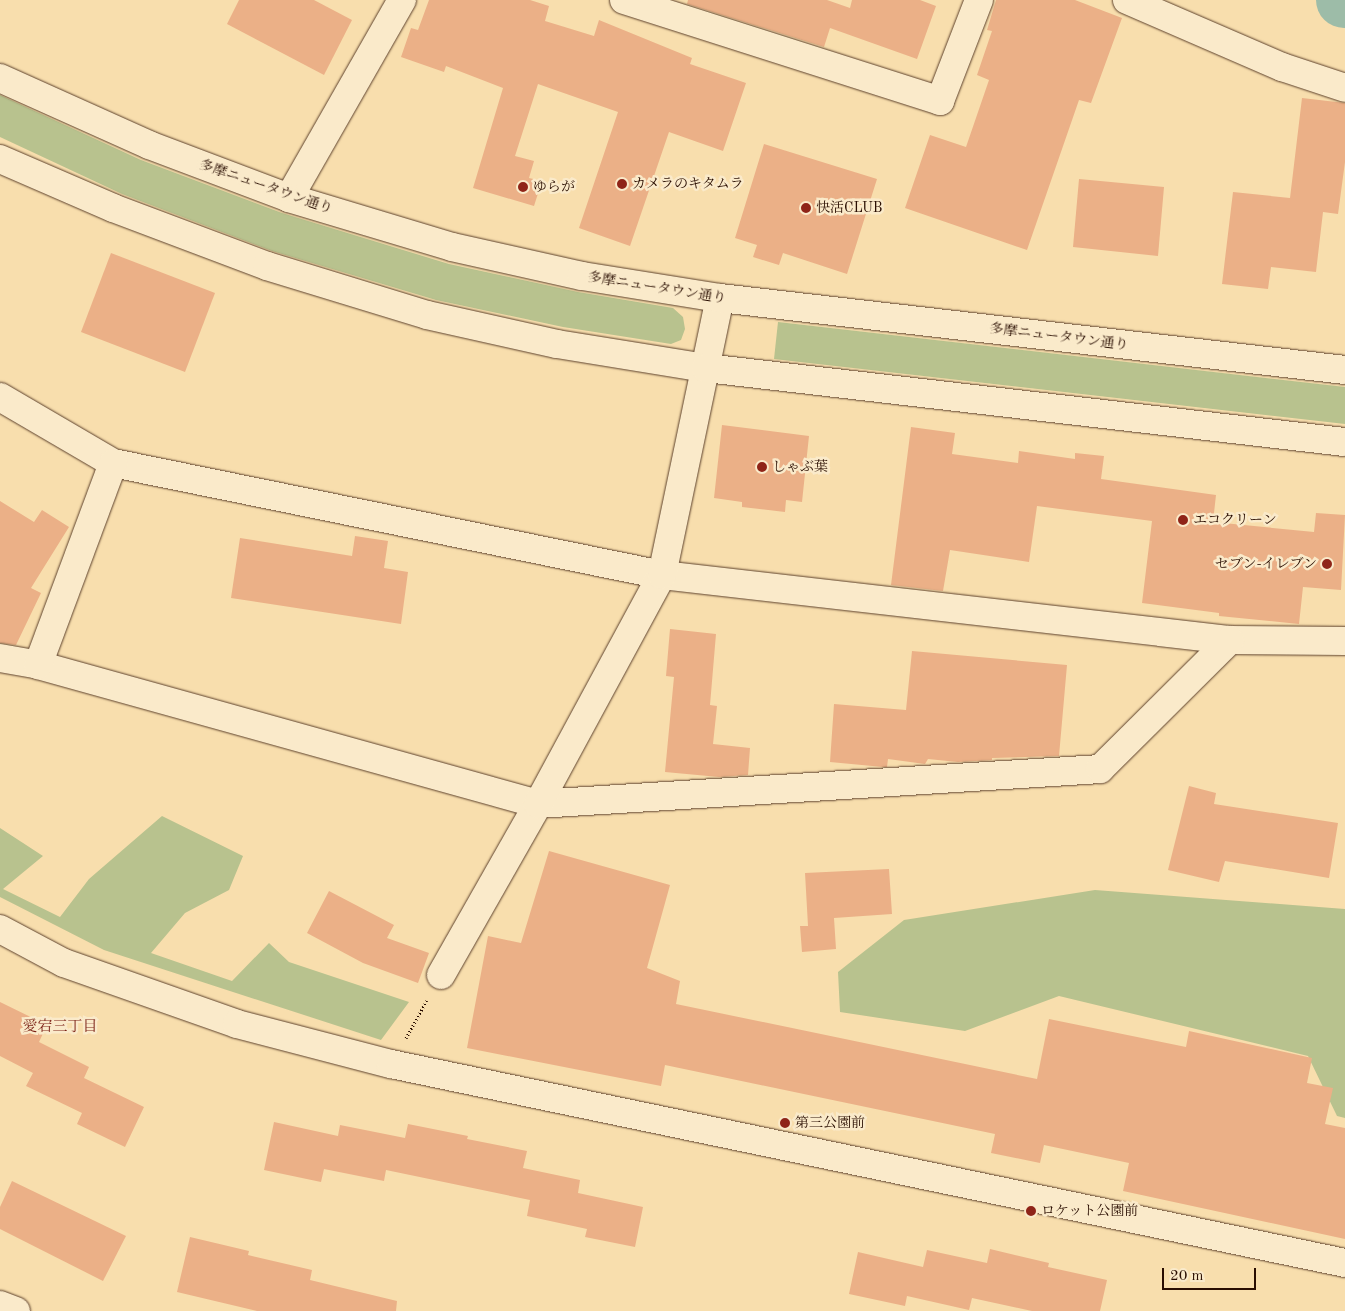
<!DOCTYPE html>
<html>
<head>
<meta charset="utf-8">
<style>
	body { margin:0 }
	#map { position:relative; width:1345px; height:1311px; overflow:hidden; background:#f8dead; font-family:"Old Standard TT","Noto Serif JP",serif }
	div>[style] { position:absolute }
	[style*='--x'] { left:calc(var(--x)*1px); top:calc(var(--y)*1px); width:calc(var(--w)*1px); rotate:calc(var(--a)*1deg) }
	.green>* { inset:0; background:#b8c28e }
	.river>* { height:56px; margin:-28px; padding:0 28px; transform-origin:28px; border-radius:28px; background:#9dbca8 }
	.building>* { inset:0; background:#ebb087 }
	.path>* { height:3px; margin-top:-1.5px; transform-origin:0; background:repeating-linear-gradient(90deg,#290d01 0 1px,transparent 0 3.5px) }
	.roads { filter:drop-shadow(0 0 1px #5d412c) drop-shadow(0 0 1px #5d412c) }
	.minor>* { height:28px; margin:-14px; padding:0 14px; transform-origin:14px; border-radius:14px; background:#faeaca }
	.tertiary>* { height:28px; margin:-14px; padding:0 14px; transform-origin:14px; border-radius:14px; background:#faeaca }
	.secondary>* { height:28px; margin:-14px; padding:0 14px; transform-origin:14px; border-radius:14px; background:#faeaca }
	.dots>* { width:14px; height:14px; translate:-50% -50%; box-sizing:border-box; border:2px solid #faeaca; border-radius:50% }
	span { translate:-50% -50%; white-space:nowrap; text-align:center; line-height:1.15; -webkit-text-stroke:5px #faeaca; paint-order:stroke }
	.poi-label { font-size:14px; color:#290d01 }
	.left { translate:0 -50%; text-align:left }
	.right { translate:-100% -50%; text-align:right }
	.street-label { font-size:14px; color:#290d01 }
	.neighbourhood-label { font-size:15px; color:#7a1f14 }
	.scale { position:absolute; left:1162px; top:1268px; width:94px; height:22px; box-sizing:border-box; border:2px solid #290d01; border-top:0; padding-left:6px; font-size:15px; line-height:18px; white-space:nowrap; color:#290d01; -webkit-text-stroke:4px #faeaca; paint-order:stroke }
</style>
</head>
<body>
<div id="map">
	<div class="green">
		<i style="clip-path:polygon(0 95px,141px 160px,282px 213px,449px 264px,578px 292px,673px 308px,683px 317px,685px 329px,681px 340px,671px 344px,563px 327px,436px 300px,272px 251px,122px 194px,0 137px)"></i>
		<i style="clip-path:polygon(778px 322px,1345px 387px,1345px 424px,774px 359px)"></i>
		<i style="clip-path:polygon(162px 816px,243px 856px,229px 890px,185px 913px,151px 953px,232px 981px,269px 943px,289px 962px,409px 1002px,381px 1040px,104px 950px,0 897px,0 828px,43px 856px,3px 889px,60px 917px,89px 879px)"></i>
		<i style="clip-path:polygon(1095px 890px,1345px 909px,1345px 1118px,1337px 1116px,1308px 1056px,1059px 996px,965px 1031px,840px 1012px,838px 972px,904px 920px)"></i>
	</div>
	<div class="river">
		<i style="--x:1344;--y:0;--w:1;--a:0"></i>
	</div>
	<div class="building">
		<i style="clip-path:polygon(239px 0,314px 0,352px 20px,324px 75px,227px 24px)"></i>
		<i style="clip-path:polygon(429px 0,530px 0,549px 6px,545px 21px,594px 36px,599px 20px,692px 58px,690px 64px,746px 83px,723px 151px,669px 132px,630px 246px,579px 228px,618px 112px,538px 84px,515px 156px,534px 161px,529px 178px,542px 181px,534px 206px,473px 188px,503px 88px,446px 66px,444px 72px,401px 57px,411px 28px,418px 30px)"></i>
		<i style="clip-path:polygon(688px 0,827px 0,850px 8px,852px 0,920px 0,936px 6px,917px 59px,830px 28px,824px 47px,687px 4px)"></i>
		<i style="clip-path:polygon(996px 0,1075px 0,1122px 18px,1091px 103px,1079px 100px,1027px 250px,905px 208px,930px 135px,966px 147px,989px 80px,977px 75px,992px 31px,987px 30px)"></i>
		<i style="clip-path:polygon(1302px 98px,1345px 103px,1345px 162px,1338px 214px,1323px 212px,1316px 272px,1271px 267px,1268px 289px,1222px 284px,1233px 192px,1290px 198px)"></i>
		<i style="clip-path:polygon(764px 144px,877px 179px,847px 274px,783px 253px,779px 265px,753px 257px,757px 245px,735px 238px)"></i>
		<i style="clip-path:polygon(1079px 179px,1164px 187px,1158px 256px,1073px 247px)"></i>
		<i style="clip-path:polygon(111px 253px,215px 293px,185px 372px,81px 332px)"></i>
		<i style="clip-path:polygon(722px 425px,809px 436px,802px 502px,786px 500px,785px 512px,742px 507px,742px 502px,714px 498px)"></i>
		<i style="clip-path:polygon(911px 427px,955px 433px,952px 454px,1018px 463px,1019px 451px,1075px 459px,1075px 453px,1104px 456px,1101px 479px,1216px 495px,1213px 522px,1314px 532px,1316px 513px,1345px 515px,1341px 590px,1303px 587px,1299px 624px,1219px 616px,1219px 613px,1142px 603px,1152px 521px,1037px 506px,1029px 562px,950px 550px,943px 591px,891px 585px)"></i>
		<i style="clip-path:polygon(0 501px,34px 522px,42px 510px,69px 527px,31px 588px,41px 593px,16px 645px,0 643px)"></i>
		<i style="clip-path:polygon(355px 536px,388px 541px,384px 568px,408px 572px,401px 624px,231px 598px,240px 538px,352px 556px)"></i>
		<i style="clip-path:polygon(670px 629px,716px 634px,710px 705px,717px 706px,713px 744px,750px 748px,748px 775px,719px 777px,665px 772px,674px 677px,666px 676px)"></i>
		<i style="clip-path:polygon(912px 651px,1067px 665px,1059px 756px,992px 758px,992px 760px,958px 762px,928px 759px,925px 764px,888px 759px,887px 767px,883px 767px,830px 762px,834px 704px,906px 710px)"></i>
		<i style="clip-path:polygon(1189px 786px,1216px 793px,1214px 804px,1338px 823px,1329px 878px,1225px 861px,1219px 882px,1168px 870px)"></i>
		<i style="clip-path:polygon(549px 851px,670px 885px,647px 968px,680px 981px,676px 1004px,1037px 1079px,1049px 1019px,1186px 1047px,1189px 1031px,1312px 1058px,1307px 1083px,1333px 1088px,1325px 1124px,1345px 1128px,1345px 1239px,1123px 1191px,1129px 1163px,1044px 1145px,1040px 1163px,991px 1153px,995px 1134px,665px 1065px,661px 1086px,467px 1048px,488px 936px,521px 943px)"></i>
		<i style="clip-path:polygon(889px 869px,892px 914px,834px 918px,836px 949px,802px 952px,800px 926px,808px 926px,805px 873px)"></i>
		<i style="clip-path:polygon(329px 891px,394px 925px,387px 938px,429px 953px,418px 983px,363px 963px,307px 933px)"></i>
		<i style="clip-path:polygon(0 1002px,47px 1025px,39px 1042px,89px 1067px,84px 1078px,144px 1107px,125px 1147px,77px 1124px,82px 1113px,26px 1086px,33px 1073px,0 1056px)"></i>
		<i style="clip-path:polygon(274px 1122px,338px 1136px,340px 1125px,405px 1138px,408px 1124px,468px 1136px,467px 1139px,527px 1151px,523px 1168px,580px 1180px,578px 1193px,643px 1207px,635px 1247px,585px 1237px,587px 1229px,527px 1216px,530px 1200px,386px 1170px,384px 1181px,324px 1169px,321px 1182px,264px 1170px)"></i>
		<i style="clip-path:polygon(12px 1181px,126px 1236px,103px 1281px,0 1229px,0 1207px)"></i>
		<i style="clip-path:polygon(190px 1237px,249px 1251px,248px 1255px,312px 1270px,310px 1280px,397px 1301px,396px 1311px,257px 1311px,177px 1292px)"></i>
		<i style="clip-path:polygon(990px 1249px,1049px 1263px,1048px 1267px,1107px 1280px,1100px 1311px,1032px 1311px,972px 1298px,969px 1310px,907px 1296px,905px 1306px,849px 1294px,858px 1252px,923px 1267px,927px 1250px,987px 1263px)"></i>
	</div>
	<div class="path">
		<i style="--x:406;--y:1038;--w:43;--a:-61.1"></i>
	</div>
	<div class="roads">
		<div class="minor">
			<i style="--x:624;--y:0;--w:332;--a:17.7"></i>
			<i style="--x:940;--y:101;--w:108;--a:-68.9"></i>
			<i style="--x:1127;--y:0;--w:169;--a:23.4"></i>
			<i style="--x:1282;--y:67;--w:66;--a:18.4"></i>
			<i style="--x:289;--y:198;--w:228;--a:-60.3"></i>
			<i style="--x:0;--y:397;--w:131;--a:30.3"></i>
			<i style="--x:113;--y:463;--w:560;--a:11.53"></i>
			<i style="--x:662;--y:575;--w:572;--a:6.53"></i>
			<i style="--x:1230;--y:640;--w:115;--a:0.5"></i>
			<i style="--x:0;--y:658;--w:39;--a:10"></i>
			<i style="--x:38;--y:665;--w:519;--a:15.54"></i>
			<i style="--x:538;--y:804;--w:563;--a:-3.56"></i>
			<i style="--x:1100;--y:769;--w:183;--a:-44.8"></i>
			<i style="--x:38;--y:665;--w:215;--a:-69.6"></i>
			<i style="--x:441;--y:975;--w:197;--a:-60.4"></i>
			<i style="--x:538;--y:804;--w:260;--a:-61.6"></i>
			<i style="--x:662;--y:575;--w:283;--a:-78.2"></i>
		</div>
		<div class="tertiary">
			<i style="--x:0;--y:929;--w:72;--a:28"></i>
			<i style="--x:64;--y:963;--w:183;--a:19.4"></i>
			<i style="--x:237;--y:1024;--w:159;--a:14.6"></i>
			<i style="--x:391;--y:1064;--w:975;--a:11.78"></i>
			<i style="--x:0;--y:1305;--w:17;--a:21"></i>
		</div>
		<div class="secondary">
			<i style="--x:0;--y:78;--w:163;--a:24.2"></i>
			<i style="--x:149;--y:145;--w:150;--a:20.7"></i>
			<i style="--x:289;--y:198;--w:170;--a:16.7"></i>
			<i style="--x:452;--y:247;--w:133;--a:12.6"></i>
			<i style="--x:582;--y:276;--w:140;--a:9.1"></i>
			<i style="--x:720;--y:298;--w:629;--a:6.57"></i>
			<i style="--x:0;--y:159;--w:123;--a:23.4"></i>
			<i style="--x:113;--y:208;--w:165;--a:20.6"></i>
			<i style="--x:267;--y:266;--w:167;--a:17"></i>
			<i style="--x:427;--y:315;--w:133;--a:12.6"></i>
			<i style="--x:557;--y:344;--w:151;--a:9.2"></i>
			<i style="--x:706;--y:368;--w:643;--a:6.61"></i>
		</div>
	</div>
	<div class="dots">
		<i style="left:622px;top:184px;background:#8f2418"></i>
		<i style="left:523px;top:187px;background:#8f2418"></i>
		<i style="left:806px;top:208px;background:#8f2418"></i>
		<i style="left:762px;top:467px;background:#8f2418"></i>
		<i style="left:1183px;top:520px;background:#8f2418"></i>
		<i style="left:1327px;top:564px;background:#8f2418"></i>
		<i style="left:785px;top:1123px;background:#8f2418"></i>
		<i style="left:1031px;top:1211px;background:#8f2418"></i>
	</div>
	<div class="poi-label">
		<span class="left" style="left:632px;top:184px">カメラのキタムラ</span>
		<span class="left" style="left:533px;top:187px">ゆらが</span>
		<span class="left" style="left:816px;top:208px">快活CLUB</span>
		<span class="left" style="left:772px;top:467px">しゃぶ葉</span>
		<span class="left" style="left:1193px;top:520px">エコクリーン</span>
		<span class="right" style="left:1317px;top:564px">セブン-イレブン</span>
		<span class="left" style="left:795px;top:1123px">第三公園前</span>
		<span class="left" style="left:1041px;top:1211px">ロケット公園前</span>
	</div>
	<div class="street-label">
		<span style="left:266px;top:187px;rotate:19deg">多摩ニュータウン通り</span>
		<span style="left:657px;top:288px;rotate:9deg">多摩ニュータウン通り</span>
		<span style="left:1059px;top:337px;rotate:7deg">多摩ニュータウン通り</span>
	</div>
	<div class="neighbourhood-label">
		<span style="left:60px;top:1028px">愛宕三丁目</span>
	</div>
	<div class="scale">20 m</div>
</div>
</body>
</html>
